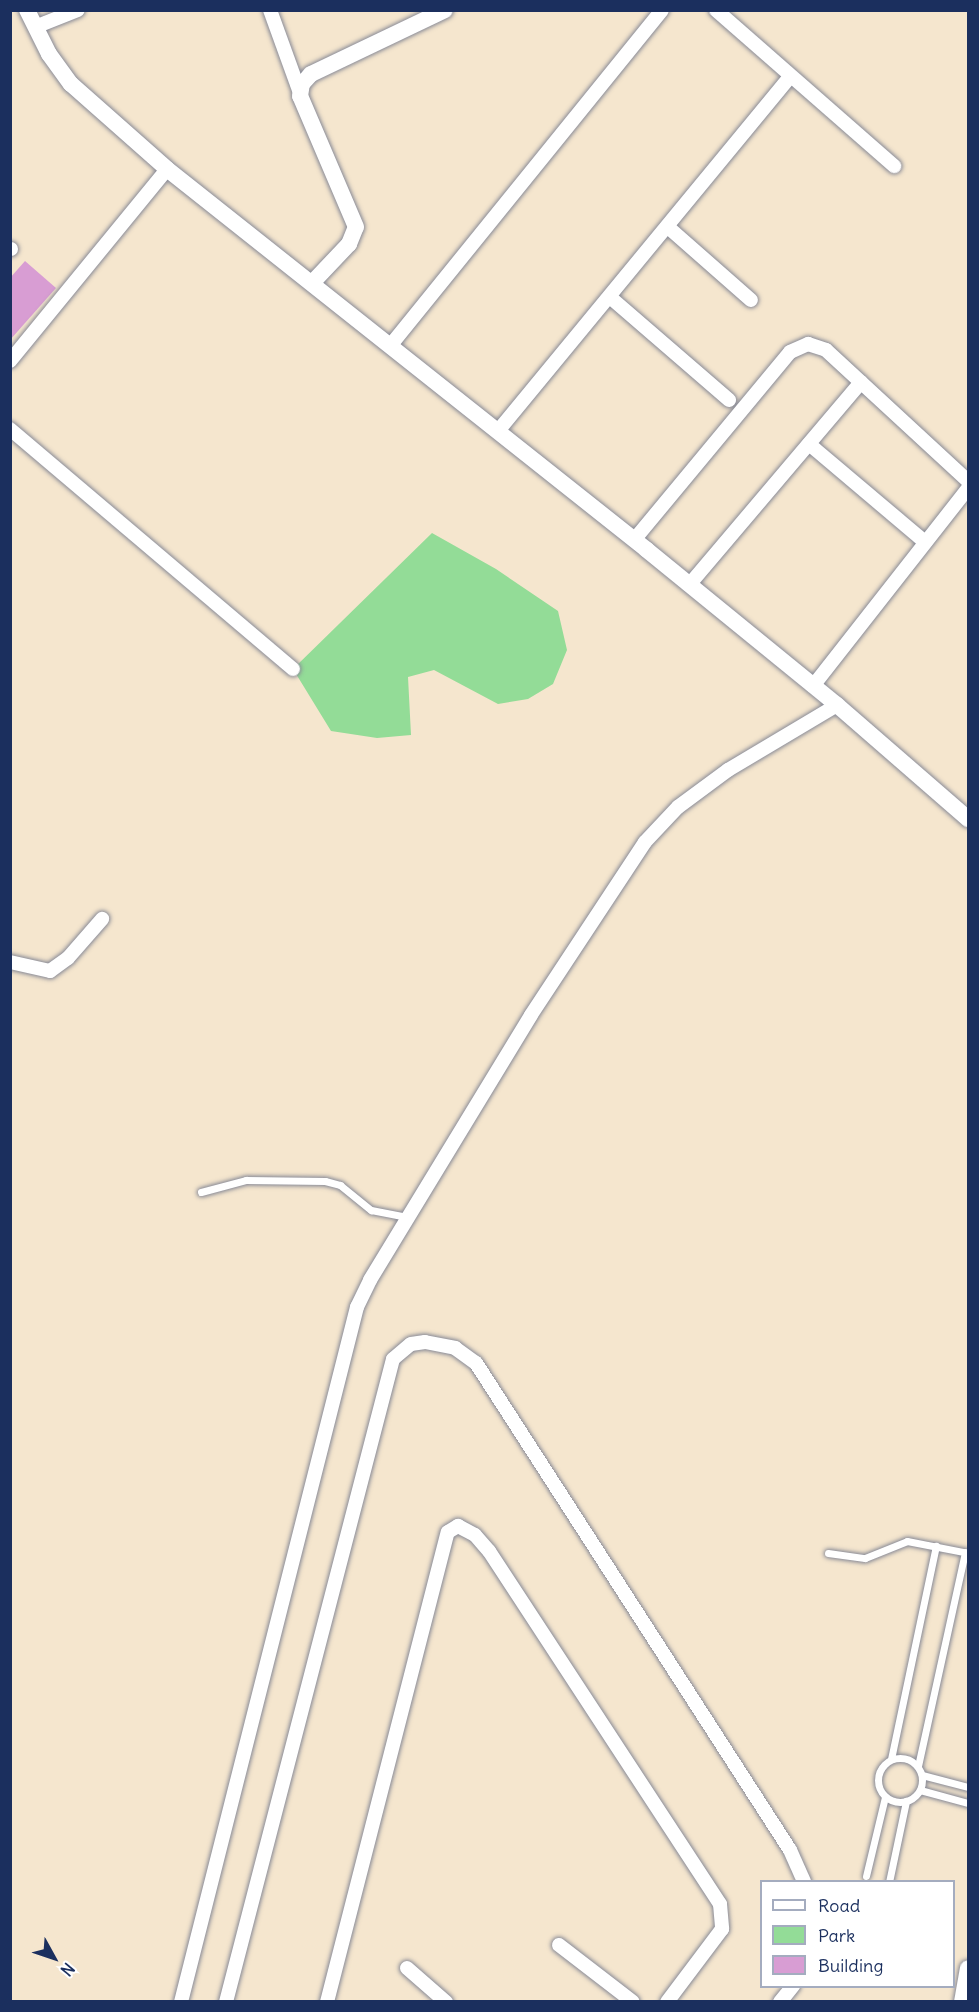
<!DOCTYPE html>
<html>
<head>
<meta charset="utf-8">
<style>
	body { margin:0 }
	#map { position:relative; width:979px; height:2012px; overflow:hidden; background:#f5e6ce; font-family:Delius,sans-serif }
	div>[style] { position:absolute }
	[style*='--x'] { left:calc(var(--x)*1px); top:calc(var(--y)*1px); width:calc(var(--w)*1px); rotate:calc(var(--a)*1deg) }
	.green>* { inset:0; background:#93dc97 }
	.building>* { inset:0; background:#d89dd3 }
	.roads { filter:drop-shadow(0 0 2px #888a96) drop-shadow(0 0 2px #888a96) }
	.service>* { height:7px; margin:-3.5px; padding:0 3.5px; transform-origin:3.5px; border-radius:3.5px; background:#fff }
	.service>.ring { margin:-3.5px; padding:0; box-sizing:content-box; background:none; border:7px solid #fff; border-radius:50% }
	.minor>* { height:14px; margin:-7px; padding:0 7px; transform-origin:7px; border-radius:7px; background:#fff }
	.tertiary>* { height:16px; margin:-8px; padding:0 8px; transform-origin:8px; border-radius:8px; background:#fff }
	span { translate:-50% -50%; white-space:nowrap; text-align:center; line-height:1.15; -webkit-text-stroke:4.5px #fff; paint-order:stroke }
	.frame { position:absolute; inset:0; border:12px solid #1b2f5e; pointer-events:none }
	.legend { position:absolute; left:760px; top:1880px; width:195px; height:108px; box-sizing:border-box; background:#fff; border:2px solid #a4acbf; margin:0; padding:8px 10px; list-style:none; font-size:18px; color:#1b2f5e }
	.legend li { display:flex; align-items:center; gap:12px; height:30px }
	.legend b { width:30px; border:2px solid #a4acbf }
	.north { position:absolute; left:24px; top:1928px; width:60px; height:60px; -webkit-text-stroke:4px #fff; paint-order:stroke; rotate:130deg; font-size:16px; font-weight:700; line-height:24px; text-align:center; color:#1b2f5e }
	.north::after { content:''; display:block; margin:auto; width:21px; height:27px; background:#1b2f5e; clip-path:polygon(50% 0,100% 100%,50% 72%,0 100%) }
</style>
</head>
<body>
<div id="map">
	<div class="green">
		<i style="clip-path:polygon(432px 533px,496px 569px,558px 611px,567px 650px,553px 684px,528px 699px,498px 704px,434px 670px,408px 677px,411px 735px,377px 738px,331px 731px,293px 669px)"></i>
	</div>
	<div class="building">
		<i style="clip-path:polygon(25px 261px,56px 288px,10px 340px,10px 278px)"></i>
	</div>
	<div class="roads">
		<div class="service">
			<i style="--x:201;--y:1192;--w:47;--a:-14.9"></i>
			<i style="--x:246;--y:1180;--w:79;--a:0.7"></i>
			<i style="--x:325;--y:1181;--w:16;--a:15"></i>
			<i style="--x:340;--y:1185;--w:40;--a:39"></i>
			<i style="--x:371;--y:1210;--w:38;--a:11"></i>
			<i style="--x:828;--y:1553;--w:37;--a:8"></i>
			<i style="--x:865;--y:1558;--w:45;--a:-22"></i>
			<i style="--x:907;--y:1541;--w:62;--a:11.1"></i>
			<i class="ring" style="left:878px;top:1758px;width:37px;height:37px"></i>
			<i style="--x:891;--y:1759;--w:218;--a:-78.1"></i>
			<i style="--x:918;--y:1766;--w:219;--a:-77.6"></i>
			<i style="--x:922;--y:1775;--w:48;--a:14.6"></i>
			<i style="--x:920;--y:1790;--w:50;--a:15.2"></i>
			<i style="--x:866;--y:1876;--w:81;--a:-76.5"></i>
			<i style="--x:889;--y:1882;--w:83;--a:-78.1"></i>
		</div>
		<div class="minor">
			<i style="--x:270;--y:10;--w:85;--a:70.1"></i>
			<i style="--x:716;--y:10;--w:237;--a:41.2"></i>
			<i style="--x:35;--y:27;--w:46;--a:-21.6"></i>
			<i style="--x:669;--y:228;--w:109;--a:41.3"></i>
			<i style="--x:10;--y:249;--w:1;--a:0"></i>
			<i style="--x:611;--y:298;--w:156;--a:40.8"></i>
			<i style="--x:390;--y:346;--w:432;--a:-51"></i>
			<i style="--x:10;--y:361;--w:248;--a:-50.7"></i>
			<i style="--x:10;--y:429;--w:371;--a:40.3"></i>
			<i style="--x:498;--y:431;--w:460;--a:-50.5"></i>
			<i style="--x:809;--y:444;--w:152;--a:40.2"></i>
			<i style="--x:634;--y:540;--w:244;--a:-50.3"></i>
			<i style="--x:790;--y:352;--w:20;--a:-24"></i>
			<i style="--x:808;--y:344;--w:19;--a:18"></i>
			<i style="--x:826;--y:350;--w:193;--a:42.7"></i>
			<i style="--x:689;--y:585;--w:266;--a:-49.7"></i>
			<i style="--x:813;--y:686;--w:251;--a:-51.9"></i>
			<i style="--x:10;--y:962;--w:41;--a:12.7"></i>
			<i style="--x:50;--y:971;--w:22;--a:-36"></i>
			<i style="--x:68;--y:958;--w:52;--a:-48.9"></i>
			<i style="--x:559;--y:1945;--w:93;--a:37.6"></i>
			<i style="--x:407;--y:1968;--w:52;--a:41.1"></i>
			<i style="--x:181;--y:2002;--w:717;--a:-75.79"></i>
			<i style="--x:357;--y:1307;--w:30;--a:-64"></i>
			<i style="--x:370;--y:1280;--w:310;--a:-58.7"></i>
			<i style="--x:531;--y:1015;--w:207;--a:-56.6"></i>
			<i style="--x:645;--y:842;--w:48;--a:-46.7"></i>
			<i style="--x:678;--y:807;--w:62;--a:-36.5"></i>
			<i style="--x:728;--y:770;--w:127;--a:-30.8"></i>
			<i style="--x:226;--y:2002;--w:664;--a:-75.44"></i>
			<i style="--x:393;--y:1359;--w:23;--a:-40"></i>
			<i style="--x:411;--y:1344;--w:14;--a:-8"></i>
			<i style="--x:425;--y:1342;--w:31;--a:11"></i>
			<i style="--x:455;--y:1348;--w:26;--a:36"></i>
			<i style="--x:476;--y:1363;--w:579;--a:57.19"></i>
			<i style="--x:790;--y:1850;--w:35;--a:66"></i>
			<i style="--x:327;--y:2002;--w:485;--a:-75.6"></i>
			<i style="--x:448;--y:1532;--w:12;--a:-31"></i>
			<i style="--x:458;--y:1526;--w:19;--a:28"></i>
			<i style="--x:475;--y:1535;--w:21;--a:49"></i>
			<i style="--x:489;--y:1551;--w:422;--a:56.8"></i>
			<i style="--x:720;--y:1904;--w:25;--a:85"></i>
			<i style="--x:722;--y:1929;--w:91;--a:127"></i>
			<i style="--x:780;--y:2002;--w:21;--a:-51"></i>
		</div>
		<div class="tertiary">
			<i style="--x:27;--y:10;--w:49;--a:63.4"></i>
			<i style="--x:49;--y:54;--w:37;--a:54"></i>
			<i style="--x:71;--y:84;--w:128;--a:41.5"></i>
			<i style="--x:167;--y:169;--w:613;--a:38.44"></i>
			<i style="--x:647;--y:550;--w:245;--a:39.2"></i>
			<i style="--x:837;--y:705;--w:174;--a:41"></i>
			<i style="--x:312;--y:283;--w:54;--a:-46.5"></i>
			<i style="--x:349;--y:244;--w:18;--a:-68"></i>
			<i style="--x:356;--y:227;--w:142;--a:-113.1"></i>
			<i style="--x:300;--y:96;--w:12;--a:-81"></i>
			<i style="--x:302;--y:84;--w:13;--a:-48"></i>
			<i style="--x:311;--y:74;--w:148;--a:-25.5"></i>
			<i style="--x:962;--y:2002;--w:34;--a:-80"></i>
		</div>
	</div>
	<div class="frame"></div>
	<ul class="legend">
	<li><b style="height:8px;background:#fff"></b>Road</li>
	<li><b style="height:16px;background:#93dc97"></b>Park</li>
	<li><b style="height:16px;background:#d89dd3"></b>Building</li>
	</ul>
	<div class="north">N</div>
</div>
</body>
</html>
